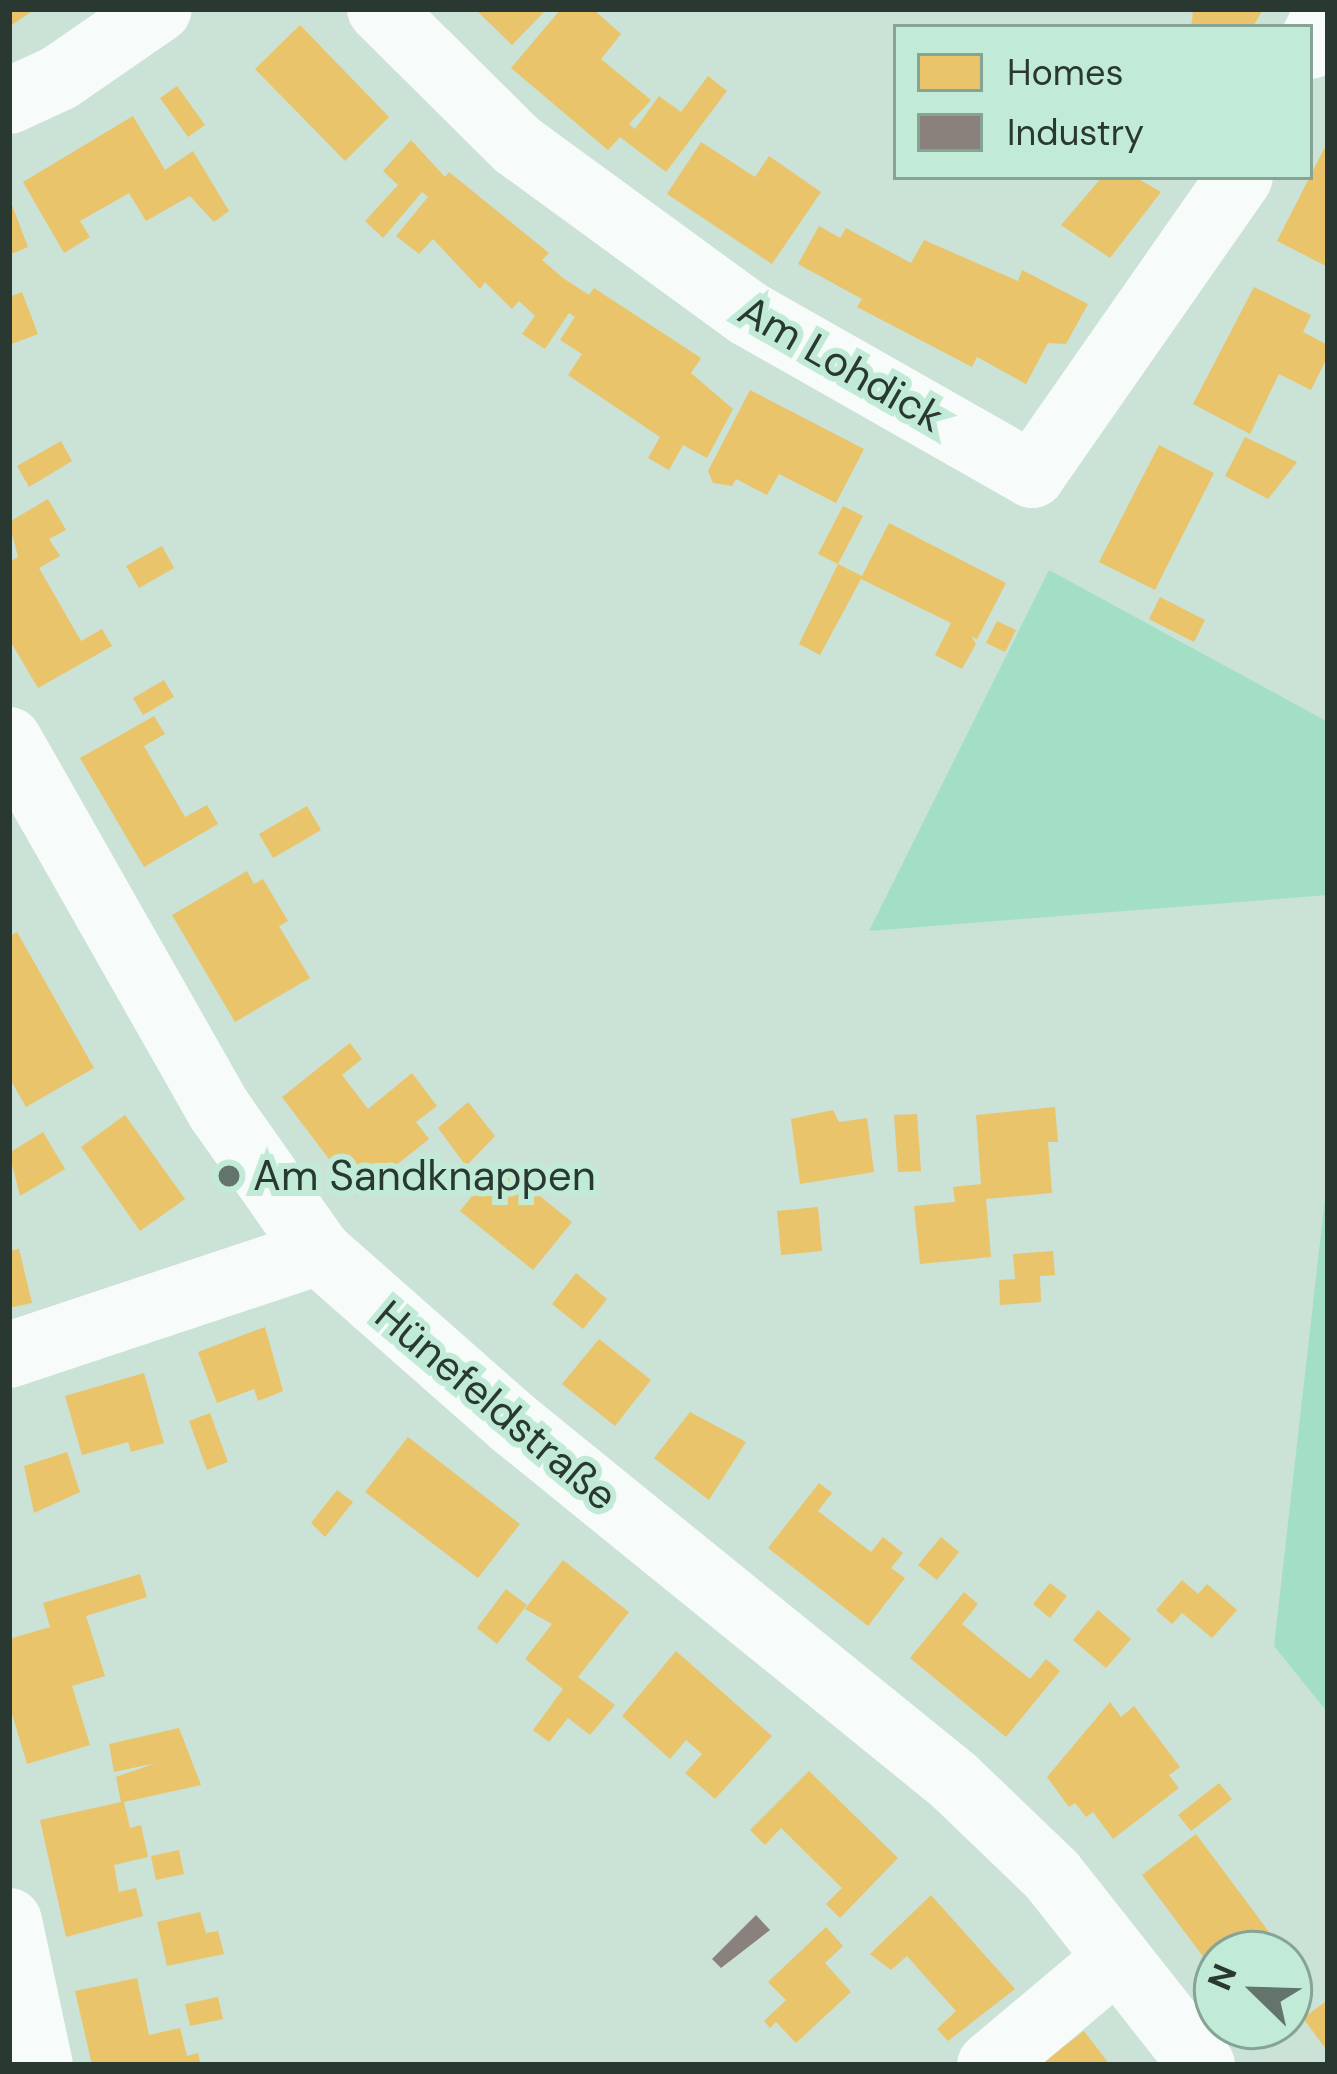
<!DOCTYPE html>
<html>
<head>
<meta charset="utf-8">
<style>
	body { margin:0 }
	#map { position:relative; width:1337px; height:2074px; overflow:hidden; background:#cbe2d7; font-family:"DM Sans",sans-serif }
	div>[style] { position:absolute }
	[style*='--x'] { left:calc(var(--x)*1px); top:calc(var(--y)*1px); width:calc(var(--w)*1px); rotate:calc(var(--a)*1deg) }
	.green>* { inset:0; background:#a3dfc5 }
	.homes>* { inset:0; background:#e9c46a }
	.industry>* { inset:0; background:#8a817c }
	.minor>* { height:66px; margin:-33px; padding:0 33px; transform-origin:33px; border-radius:33px; background:#f7fbf9 }
	.dots>* { width:33px; height:33px; translate:-50% -50%; box-sizing:border-box; border:6px solid #c2ebd7; border-radius:50% }
	span { translate:-50% -50%; white-space:nowrap; text-align:center; line-height:1.15; -webkit-text-stroke:12px #c2ebd7; paint-order:stroke }
	.street-label { font-size:42px; color:#293931 }
	.poi-label { font-size:42px; color:#293931 }
	.left { translate:0 -50%; text-align:left }
	.frame { position:absolute; inset:0; border:12px solid #293931; pointer-events:none }
	.legend { position:absolute; left:893px; top:24px; width:420px; height:156px; box-sizing:border-box; background:#c2ebd7; border:3px solid #85a495; margin:0; padding:15px 21px; list-style:none; font-size:36px; color:#293931 }
	.legend li { display:flex; align-items:center; gap:24px; height:60px }
	.legend b { width:60px; border:3px solid #85a495 }
	.north { position:absolute; left:1193px; top:1930px; width:120px; height:120px; box-sizing:border-box; background:#c2ebd7; border:3px solid #85a495; border-radius:50%; rotate:293deg; font-size:33px; font-weight:700; line-height:48px; text-align:center; color:#293931 }
	.north::after { content:''; display:block; margin:auto; width:42px; height:54px; background:#62746b; clip-path:polygon(50% 0,100% 100%,50% 72%,0 100%) }
</style>
</head>
<body>
<div id="map">
	<div class="green">
		<i style="clip-path:polygon(1049px 570px,1328px 722px,1328px 895px,869px 931px)"></i>
		<i style="clip-path:polygon(1328px 1172px,1328px 1713px,1274px 1646px)"></i>
	</div>
	<div class="homes">
		<i style="clip-path:polygon(9px 9px,35px 9px,9px 27px)"></i>
		<i style="clip-path:polygon(475px 9px,547px 9px,512px 45px)"></i>
		<i style="clip-path:polygon(561px 9px,593px 9px,621px 34px,601px 59px,651px 100px,629px 124px,635px 129px,659px 96px,681px 112px,708px 76px,727px 91px,666px 172px,620px 137px,608px 150px,511px 68px)"></i>
		<i style="clip-path:polygon(1185px 9px,1263px 9px,1253px 27px,1191px 27px,1193px 13px)"></i>
		<i style="clip-path:polygon(300px 25px,389px 117px,345px 161px,255px 69px)"></i>
		<i style="clip-path:polygon(177px 86px,205px 125px,188px 137px,160px 98px)"></i>
		<i style="clip-path:polygon(133px 116px,165px 170px,193px 151px,229px 211px,214px 222px,190px 196px,146px 221px,129px 193px,80px 221px,90px 237px,64px 253px,23px 182px)"></i>
		<i style="clip-path:polygon(411px 140px,445px 177px,449px 172px,549px 253px,542px 260px,563px 278px,589px 295px,594px 288px,701px 358px,691px 373px,733px 409px,707px 458px,683px 445px,669px 470px,648px 458px,660px 437px,568px 375px,582px 354px,560px 340px,575px 317px,569px 313px,545px 349px,522px 334px,535px 316px,519px 301px,512px 309px,485px 282px,480px 289px,433px 239px,419px 254px,396px 236px,428px 197px,422px 192px,383px 238px,365px 221px,398px 185px,383px 171px)"></i>
		<i style="clip-path:polygon(1328px 141px,1328px 267px,1277px 241px)"></i>
		<i style="clip-path:polygon(701px 142px,755px 177px,769px 156px,821px 192px,772px 264px,667px 194px)"></i>
		<i style="clip-path:polygon(1102px 177px,1135px 177px,1161px 192px,1110px 258px,1061px 225px)"></i>
		<i style="clip-path:polygon(9px 197px,28px 247px,9px 255px)"></i>
		<i style="clip-path:polygon(819px 226px,840px 238px,846px 228px,911px 263px,924px 240px,1018px 281px,1022px 270px,1088px 304px,1066px 344px,1048px 343px,1026px 384px,977px 357px,972px 367px,857px 307px,862px 299px,798px 264px)"></i>
		<i style="clip-path:polygon(1254px 287px,1311px 315px,1303px 332px,1328px 345px,1328px 356px,1311px 390px,1279px 374px,1250px 434px,1193px 404px)"></i>
		<i style="clip-path:polygon(22px 292px,38px 334px,9px 345px,9px 297px)"></i>
		<i style="clip-path:polygon(750px 390px,864px 449px,836px 503px,779px 474px,767px 495px,736px 479px,732px 486px,713px 483px,708px 471px)"></i>
		<i style="clip-path:polygon(1245px 437px,1297px 462px,1268px 499px,1225px 476px)"></i>
		<i style="clip-path:polygon(61px 441px,72px 461px,29px 487px,17px 466px)"></i>
		<i style="clip-path:polygon(1159px 445px,1214px 473px,1155px 590px,1099px 562px)"></i>
		<i style="clip-path:polygon(48px 499px,66px 530px,49px 539px,60px 556px,39px 568px,81px 641px,102px 629px,112px 646px,38px 688px,9px 639px,9px 562px,18px 557px,9px 522px)"></i>
		<i style="clip-path:polygon(843px 506px,863px 516px,838px 564px,818px 554px)"></i>
		<i style="clip-path:polygon(889px 523px,1006px 583px,977px 639px,971px 636px,976px 644px,962px 669px,935px 655px,951px 623px,861px 579px,820px 655px,799px 644px,838px 564px,862px 576px)"></i>
		<i style="clip-path:polygon(162px 546px,174px 568px,139px 588px,126px 566px)"></i>
		<i style="clip-path:polygon(1160px 597px,1205px 620px,1194px 642px,1149px 619px)"></i>
		<i style="clip-path:polygon(997px 621px,1016px 630px,1005px 652px,986px 643px)"></i>
		<i style="clip-path:polygon(164px 680px,174px 697px,143px 715px,133px 698px)"></i>
		<i style="clip-path:polygon(154px 716px,165px 734px,144px 746px,185px 817px,207px 805px,218px 824px,144px 867px,80px 758px)"></i>
		<i style="clip-path:polygon(307px 806px,321px 830px,273px 858px,259px 834px)"></i>
		<i style="clip-path:polygon(247px 871px,254px 884px,263px 879px,288px 921px,279px 926px,310px 978px,235px 1022px,172px 915px)"></i>
		<i style="clip-path:polygon(17px 932px,94px 1068px,26px 1107px,9px 1077px,9px 936px)"></i>
		<i style="clip-path:polygon(350px 1043px,362px 1059px,342px 1075px,368px 1109px,412px 1073px,437px 1106px,416px 1122px,429px 1139px,357px 1196px,282px 1097px)"></i>
		<i style="clip-path:polygon(468px 1102px,495px 1136px,466px 1166px,438px 1128px)"></i>
		<i style="clip-path:polygon(1055px 1107px,1058px 1142px,1048px 1142px,1052px 1193px,986px 1199px,991px 1257px,920px 1264px,914px 1206px,955px 1202px,953px 1187px,981px 1184px,976px 1115px)"></i>
		<i style="clip-path:polygon(833px 1110px,839px 1122px,867px 1118px,874px 1172px,800px 1184px,791px 1119px)"></i>
		<i style="clip-path:polygon(917px 1114px,921px 1171px,898px 1172px,894px 1115px)"></i>
		<i style="clip-path:polygon(125px 1115px,185px 1199px,140px 1231px,81px 1147px)"></i>
		<i style="clip-path:polygon(43px 1132px,65px 1169px,20px 1196px,9px 1153px)"></i>
		<i style="clip-path:polygon(499px 1163px,572px 1222px,533px 1270px,460px 1211px)"></i>
		<i style="clip-path:polygon(818px 1207px,822px 1251px,781px 1255px,777px 1211px)"></i>
		<i style="clip-path:polygon(19px 1249px,32px 1303px,9px 1308px,9px 1251px)"></i>
		<i style="clip-path:polygon(1053px 1251px,1055px 1275px,1040px 1276px,1041px 1302px,1000px 1305px,999px 1280px,1015px 1279px,1013px 1254px)"></i>
		<i style="clip-path:polygon(576px 1273px,607px 1299px,583px 1329px,552px 1304px)"></i>
		<i style="clip-path:polygon(265px 1327px,283px 1391px,258px 1401px,254px 1389px,217px 1403px,198px 1352px)"></i>
		<i style="clip-path:polygon(599px 1339px,651px 1380px,615px 1426px,562px 1384px)"></i>
		<i style="clip-path:polygon(144px 1373px,164px 1443px,131px 1452px,128px 1442px,82px 1455px,65px 1396px)"></i>
		<i style="clip-path:polygon(690px 1412px,746px 1442px,709px 1500px,654px 1458px)"></i>
		<i style="clip-path:polygon(210px 1413px,228px 1462px,207px 1470px,189px 1421px)"></i>
		<i style="clip-path:polygon(408px 1437px,520px 1524px,478px 1578px,365px 1492px)"></i>
		<i style="clip-path:polygon(67px 1452px,80px 1492px,34px 1513px,24px 1466px)"></i>
		<i style="clip-path:polygon(819px 1483px,832px 1493px,818px 1511px,871px 1552px,883px 1537px,903px 1553px,891px 1568px,905px 1578px,868px 1626px,768px 1548px)"></i>
		<i style="clip-path:polygon(337px 1490px,353px 1502px,325px 1537px,311px 1523px)"></i>
		<i style="clip-path:polygon(941px 1537px,959px 1552px,937px 1580px,918px 1565px)"></i>
		<i style="clip-path:polygon(563px 1560px,629px 1612px,578px 1677px,615px 1705px,590px 1735px,568px 1718px,549px 1742px,533px 1730px,563px 1689px,525px 1659px,552px 1624px,525px 1609px)"></i>
		<i style="clip-path:polygon(140px 1574px,147px 1597px,86px 1616px,105px 1676px,72px 1686px,90px 1745px,27px 1764px,9px 1704px,9px 1639px,50px 1627px,43px 1603px)"></i>
		<i style="clip-path:polygon(1182px 1580px,1198px 1594px,1207px 1584px,1237px 1610px,1212px 1638px,1182px 1613px,1172px 1624px,1156px 1610px)"></i>
		<i style="clip-path:polygon(1050px 1583px,1067px 1596px,1050px 1618px,1033px 1604px)"></i>
		<i style="clip-path:polygon(506px 1589px,527px 1605px,497px 1644px,477px 1628px)"></i>
		<i style="clip-path:polygon(964px 1592px,978px 1604px,962px 1624px,995px 1651px,1030px 1679px,1046px 1659px,1060px 1671px,1006px 1737px,910px 1658px)"></i>
		<i style="clip-path:polygon(1098px 1610px,1131px 1639px,1106px 1668px,1073px 1640px)"></i>
		<i style="clip-path:polygon(676px 1651px,772px 1736px,715px 1799px,685px 1773px,702px 1754px,686px 1740px,670px 1759px,622px 1716px)"></i>
		<i style="clip-path:polygon(1110px 1702px,1121px 1717px,1134px 1706px,1180px 1767px,1169px 1775px,1179px 1788px,1113px 1839px,1093px 1812px,1086px 1817px,1075px 1803px,1069px 1807px,1047px 1777px)"></i>
		<i style="clip-path:polygon(179px 1728px,201px 1785px,124px 1802px,130px 1828px,141px 1825px,148px 1857px,114px 1865px,119px 1892px,136px 1888px,143px 1916px,66px 1937px,40px 1820px,121px 1802px,116px 1777px,156px 1763px,114px 1772px,109px 1744px)"></i>
		<i style="clip-path:polygon(809px 1771px,898px 1858px,840px 1918px,826px 1904px,842px 1888px,781px 1828px,765px 1845px,750px 1830px)"></i>
		<i style="clip-path:polygon(1219px 1783px,1232px 1799px,1191px 1831px,1178px 1815px)"></i>
		<i style="clip-path:polygon(1196px 1834px,1275px 1940px,1257px 1954px,1217px 1954px,1217px 1975px,1142px 1875px)"></i>
		<i style="clip-path:polygon(179px 1850px,184px 1874px,156px 1880px,151px 1856px)"></i>
		<i style="clip-path:polygon(931px 1895px,1015px 1989px,948px 2041px,937px 2029px,956px 2011px,930px 1982px,907px 1956px,891px 1970px,870px 1954px)"></i>
		<i style="clip-path:polygon(200px 1912px,206px 1933px,218px 1931px,224px 1954px,167px 1966px,157px 1922px)"></i>
		<i style="clip-path:polygon(826px 1927px,843px 1946px,825px 1963px,851px 1992px,796px 2043px,776px 2022px,770px 2028px,764px 2021px,786px 2000px,768px 1982px)"></i>
		<i style="clip-path:polygon(137px 1978px,149px 2035px,180px 2028px,187px 2056px,198px 2053px,201px 2065px,92px 2065px,75px 1991px)"></i>
		<i style="clip-path:polygon(218px 1997px,223px 2019px,190px 2026px,185px 2004px)"></i>
		<i style="clip-path:polygon(1328px 2000px,1328px 2052px,1303px 2018px)"></i>
		<i style="clip-path:polygon(1084px 2031px,1110px 2065px,1040px 2065px)"></i>
	</div>
	<div class="industry">
		<i style="clip-path:polygon(756px 1915px,770px 1930px,721px 1968px,712px 1959px)"></i>
	</div>
	<div class="minor">
		<i style="--x:380;--y:9;--w:193;--a:44.8"></i>
		<i style="--x:517;--y:145;--w:287;--a:36.1"></i>
		<i style="--x:749;--y:314;--w:326;--a:29.6"></i>
		<i style="--x:1032;--y:475;--w:363;--a:-55.1"></i>
		<i style="--x:1310;--y:46;--w:40;--a:-63.4"></i>
		<i style="--x:9;--y:101;--w:55;--a:-24.7"></i>
		<i style="--x:59;--y:78;--w:121;--a:-34.6"></i>
		<i style="--x:9;--y:740;--w:427;--a:60.4"></i>
		<i style="--x:220;--y:1111;--w:172;--a:54.9"></i>
		<i style="--x:319;--y:1252;--w:260;--a:41.4"></i>
		<i style="--x:514;--y:1424;--w:565;--a:39.04"></i>
		<i style="--x:953;--y:1780;--w:137;--a:43.8"></i>
		<i style="--x:1052;--y:1875;--w:242;--a:51.7"></i>
		<i style="--x:9;--y:1355;--w:327;--a:-18.4"></i>
		<i style="--x:9;--y:1921;--w:147;--a:77.9"></i>
		<i style="--x:990;--y:2065;--w:166;--a:-40.1"></i>
	</div>
	<div class="dots">
		<i style="left:229px;top:1176px;background:#62746b"></i>
	</div>
	<div class="street-label">
		<span style="left:841px;top:364px;rotate:30deg">Am Lohdick</span>
		<span style="left:496px;top:1406px;rotate:40deg">Hünefeldstraße</span>
	</div>
	<div class="poi-label">
		<span class="left" style="left:253px;top:1176px">Am Sandknappen</span>
	</div>
	<div class="frame"></div>
	<ul class="legend">
	<li><b style="height:33px;background:#e9c46a"></b>Homes</li>
	<li><b style="height:33px;background:#8a817c"></b>Industry</li>
	</ul>
	<div class="north">N</div>
</div>
</body>
</html>
